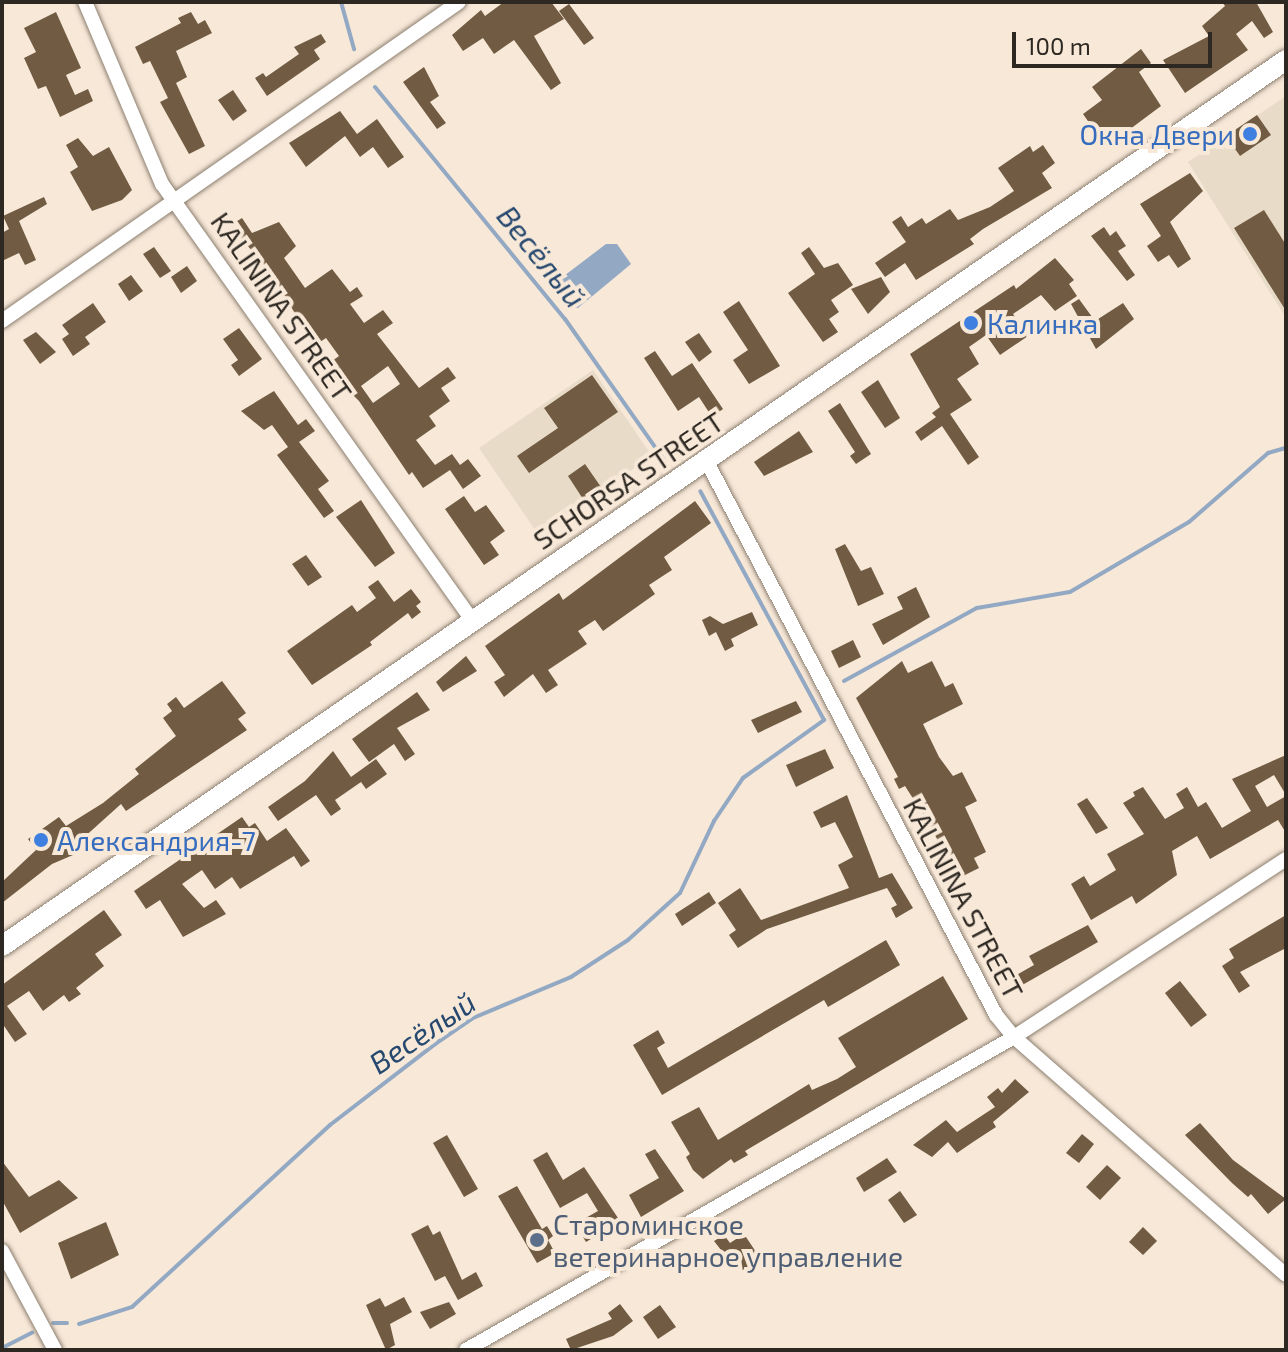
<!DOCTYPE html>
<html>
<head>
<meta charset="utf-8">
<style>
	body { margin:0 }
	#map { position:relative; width:1288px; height:1352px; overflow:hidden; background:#f7e8d8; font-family:"Exo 2",sans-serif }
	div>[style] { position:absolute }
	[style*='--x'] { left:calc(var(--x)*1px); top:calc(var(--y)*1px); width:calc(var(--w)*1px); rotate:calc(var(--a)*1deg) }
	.commercial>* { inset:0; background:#e8dbc8 }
	.water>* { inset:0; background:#92a8c3 }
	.stream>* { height:4px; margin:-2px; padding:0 2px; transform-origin:2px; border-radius:2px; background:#92a8c3 }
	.building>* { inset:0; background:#715c43 }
	.roads { filter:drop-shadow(0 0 2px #8c7f70) drop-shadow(0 0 2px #8c7f70) }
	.street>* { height:14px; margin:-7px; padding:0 7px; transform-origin:7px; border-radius:7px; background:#fff }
	.secondary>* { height:20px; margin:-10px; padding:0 10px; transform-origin:10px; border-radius:10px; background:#fff }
	.dots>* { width:22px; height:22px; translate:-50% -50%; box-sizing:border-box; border:4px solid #f7e8d8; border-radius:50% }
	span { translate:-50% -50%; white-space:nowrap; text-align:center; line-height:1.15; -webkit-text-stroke:8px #f7e8d8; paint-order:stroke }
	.shop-label { font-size:28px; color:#366cbe }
	.right { translate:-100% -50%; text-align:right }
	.left { translate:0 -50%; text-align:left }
	.street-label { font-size:28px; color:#2d2822 }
	.service-label { font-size:28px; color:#4e5e75 }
	.water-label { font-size:30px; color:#26486e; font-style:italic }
	.frame { position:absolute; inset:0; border:4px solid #2d2822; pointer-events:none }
	.scale { position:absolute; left:1012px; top:32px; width:200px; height:36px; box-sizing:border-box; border:4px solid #2d2822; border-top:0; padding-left:10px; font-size:24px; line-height:28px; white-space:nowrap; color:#2d2822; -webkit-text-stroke:6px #f7e8d8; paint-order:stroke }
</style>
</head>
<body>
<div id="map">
	<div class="commercial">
		<i style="clip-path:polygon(1286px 96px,1286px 318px,1188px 162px)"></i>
		<i style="clip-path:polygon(593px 370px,652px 456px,538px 534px,479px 448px)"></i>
	</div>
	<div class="water">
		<i style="clip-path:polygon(606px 244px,617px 244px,631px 264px,578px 308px,568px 306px,556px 282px)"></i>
	</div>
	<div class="stream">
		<i style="--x:341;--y:2;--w:49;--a:74.5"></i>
		<i style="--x:375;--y:87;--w:300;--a:50.7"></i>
		<i style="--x:565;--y:319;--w:172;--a:54.9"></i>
		<i style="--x:844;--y:681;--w:152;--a:-28.8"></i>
		<i style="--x:977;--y:608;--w:94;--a:-9.8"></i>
		<i style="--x:1070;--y:592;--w:138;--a:-30.5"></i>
		<i style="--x:1189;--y:522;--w:105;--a:-41.1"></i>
		<i style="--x:1268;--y:453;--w:19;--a:-16"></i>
		<i style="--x:53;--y:1323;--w:14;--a:0"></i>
		<i style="--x:79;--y:1324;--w:56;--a:-17.8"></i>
		<i style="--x:132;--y:1307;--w:269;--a:-42.6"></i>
		<i style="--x:330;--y:1125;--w:133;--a:-37.6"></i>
		<i style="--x:435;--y:1044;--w:46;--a:-34.4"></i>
		<i style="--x:473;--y:1018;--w:106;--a:-22.7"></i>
		<i style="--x:571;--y:977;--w:68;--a:-33"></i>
		<i style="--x:628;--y:940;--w:70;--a:-42.1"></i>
		<i style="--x:680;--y:893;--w:80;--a:-64.7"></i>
		<i style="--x:714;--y:821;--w:52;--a:-56"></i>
		<i style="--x:743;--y:778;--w:100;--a:-35.6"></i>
		<i style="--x:824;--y:720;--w:260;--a:-118.4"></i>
		<i style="--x:2;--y:1348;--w:34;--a:-27"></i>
	</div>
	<div class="building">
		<i style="clip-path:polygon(504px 2px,551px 2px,564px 19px,534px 36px,561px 83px,551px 90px,514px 40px,494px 54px,483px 38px,463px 51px,452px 35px,481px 10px,485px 16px)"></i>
		<i style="clip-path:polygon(1222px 2px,1256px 2px,1273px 32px,1264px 38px,1252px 21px,1236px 34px,1248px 50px,1185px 93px,1163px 60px,1209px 36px,1202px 26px,1225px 6px)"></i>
		<i style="clip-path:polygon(569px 4px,594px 38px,584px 45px,559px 11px)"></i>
		<i style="clip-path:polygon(56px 12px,81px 68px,66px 75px,75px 95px,88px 89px,93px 101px,60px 117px,46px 86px,38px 89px,24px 58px,36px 52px,24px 28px)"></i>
		<i style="clip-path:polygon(191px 12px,198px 24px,205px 20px,212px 33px,176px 51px,187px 77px,176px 83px,205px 146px,189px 154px,160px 102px,168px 98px,150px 61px,143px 64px,135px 47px,181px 23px,178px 18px)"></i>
		<i style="clip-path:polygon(321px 34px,326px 42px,314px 50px,320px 59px,267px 96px,255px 78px,263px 73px,266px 77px,299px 54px,294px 47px)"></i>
		<i style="clip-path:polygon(1141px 49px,1151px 63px,1139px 72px,1161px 106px,1106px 147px,1083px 114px,1102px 100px,1092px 87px)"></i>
		<i style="clip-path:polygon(424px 67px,439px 96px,430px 102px,446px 123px,437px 129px,403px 82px)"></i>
		<i style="clip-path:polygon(233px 90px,247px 111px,233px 121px,218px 100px)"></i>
		<i style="clip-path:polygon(340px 111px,357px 134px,377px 119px,404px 157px,388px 168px,373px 147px,360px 157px,345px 136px,306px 167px,289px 143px)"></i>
		<i style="clip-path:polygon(1257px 115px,1271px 135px,1240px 156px,1226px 136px)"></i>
		<i style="clip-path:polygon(78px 138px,93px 156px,109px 147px,132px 190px,122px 200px,92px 211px,70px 172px,78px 167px,66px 145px)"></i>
		<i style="clip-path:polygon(1043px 145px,1055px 163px,1042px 173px,1052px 188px,983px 229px,970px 239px,974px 244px,916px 280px,905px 263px,885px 277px,875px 263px,906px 242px,892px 222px,901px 216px,908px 227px,922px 218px,926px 224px,950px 209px,958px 220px,990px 207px,1014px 191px,998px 168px,1030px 146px,1033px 152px)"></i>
		<i style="clip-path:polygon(1190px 173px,1203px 191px,1170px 222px,1191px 259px,1178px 268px,1169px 255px,1158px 262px,1147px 246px,1161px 236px,1140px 204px)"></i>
		<i style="clip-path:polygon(44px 197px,47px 204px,19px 221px,36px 260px,25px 265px,19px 253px,2px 261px,2px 233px,9px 229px,3px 216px)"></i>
		<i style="clip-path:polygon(1264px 210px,1286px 245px,1286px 311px,1234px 228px)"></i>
		<i style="clip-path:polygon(evenodd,242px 218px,252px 233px,279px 222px,296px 246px,284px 258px,305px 288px,332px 269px,350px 292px,357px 287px,363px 296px,350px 304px,364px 323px,383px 310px,393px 323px,377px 334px,419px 388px,448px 367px,456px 378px,441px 388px,450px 401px,429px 416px,436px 426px,416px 440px,435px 465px,452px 454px,460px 465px,468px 459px,481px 476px,463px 489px,450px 470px,423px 488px,412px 472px,409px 475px,359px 401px,339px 381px,344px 377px,332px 361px,339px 356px,326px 338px,314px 346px,276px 281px,231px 225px,242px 218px,388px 366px,400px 384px,373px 403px,361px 386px,388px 366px)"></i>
		<i style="clip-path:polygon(1104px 227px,1110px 236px,1116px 231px,1126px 246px,1118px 251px,1135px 275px,1127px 281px,1091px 236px)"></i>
		<i style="clip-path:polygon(154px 247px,171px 271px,160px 278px,143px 254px)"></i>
		<i style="clip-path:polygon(809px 247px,824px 268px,838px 263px,853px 285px,831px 300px,839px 312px,829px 319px,838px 332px,823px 342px,788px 293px,815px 274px,801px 253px)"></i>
		<i style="clip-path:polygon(1055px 258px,1074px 280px,1069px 284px,1077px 296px,1055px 311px,1041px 295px,1013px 314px,1028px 336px,1000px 355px,986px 335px,969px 347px,979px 364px,957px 379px,972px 400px,950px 414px,979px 457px,968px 465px,942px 426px,921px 441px,915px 432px,936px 417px,932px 413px,940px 407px,910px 354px,1014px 285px,1016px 289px)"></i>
		<i style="clip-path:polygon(187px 266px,197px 281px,181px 293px,171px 277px)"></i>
		<i style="clip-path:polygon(131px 275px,143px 291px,129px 301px,118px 284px)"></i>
		<i style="clip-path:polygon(881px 277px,890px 292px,868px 314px,851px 289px)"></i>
		<i style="clip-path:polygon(1079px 299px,1095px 321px,1123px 303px,1134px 319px,1096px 349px,1071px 304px)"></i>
		<i style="clip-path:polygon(739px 301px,780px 366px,749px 384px,733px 360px,748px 350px,723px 312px)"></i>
		<i style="clip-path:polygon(93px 303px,106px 322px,85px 337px,90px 344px,73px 356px,62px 339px,69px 334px,62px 325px)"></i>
		<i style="clip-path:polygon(239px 328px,262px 359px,239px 376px,231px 365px,238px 360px,223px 339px)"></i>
		<i style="clip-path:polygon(36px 332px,56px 352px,40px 364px,23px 340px)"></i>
		<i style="clip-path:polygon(699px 333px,712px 352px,699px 362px,685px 342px)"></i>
		<i style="clip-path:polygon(655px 351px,672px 376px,692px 363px,723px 409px,712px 417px,699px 397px,678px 411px,644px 358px)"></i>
		<i style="clip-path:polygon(592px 375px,618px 412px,529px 473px,517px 456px,558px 428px,544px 408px)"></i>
		<i style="clip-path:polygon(878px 380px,900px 418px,885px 428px,861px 392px)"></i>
		<i style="clip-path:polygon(274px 391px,298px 425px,306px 419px,315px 431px,299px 442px,329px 481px,318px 489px,334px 511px,324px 518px,277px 455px,288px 447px,272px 425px,264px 430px,241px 411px)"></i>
		<i style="clip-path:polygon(840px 403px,871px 454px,856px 464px,850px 456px,855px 452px,828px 411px)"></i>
		<i style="clip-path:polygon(799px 431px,813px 452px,764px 476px,754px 462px)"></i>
		<i style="clip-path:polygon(585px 464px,601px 487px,583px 499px,568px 476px)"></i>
		<i style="clip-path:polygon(464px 496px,475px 512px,486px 505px,505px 531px,490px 542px,499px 555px,484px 565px,445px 509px)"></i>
		<i style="clip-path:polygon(361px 500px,395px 553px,375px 567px,336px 517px)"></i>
		<i style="clip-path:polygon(695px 501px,711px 523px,664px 557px,672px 570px,649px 585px,655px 594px,603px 631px,595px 620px,578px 631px,587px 644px,548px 670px,558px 685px,546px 693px,533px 674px,504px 697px,494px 682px,505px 675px,485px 646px,559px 593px,563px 600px)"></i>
		<i style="clip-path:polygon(845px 544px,861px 571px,871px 567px,884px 594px,858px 606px,835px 549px)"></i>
		<i style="clip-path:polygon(306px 555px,322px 577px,308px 586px,292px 564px)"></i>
		<i style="clip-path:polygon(378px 580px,394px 602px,411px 589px,421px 602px,416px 606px,421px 612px,412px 619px,408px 613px,370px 642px,372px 645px,312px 685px,287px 651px,352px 605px,357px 612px,376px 598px,368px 587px)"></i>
		<i style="clip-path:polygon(916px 587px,930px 617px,883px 645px,872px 624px,903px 609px,897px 597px)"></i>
		<i style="clip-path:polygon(752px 612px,758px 625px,731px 639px,734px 646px,725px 651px,716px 632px,709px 636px,702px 620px,710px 616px,723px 624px)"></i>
		<i style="clip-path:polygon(853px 640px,861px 657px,839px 668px,831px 651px)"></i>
		<i style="clip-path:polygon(466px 656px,477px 671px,443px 692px,436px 682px)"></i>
		<i style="clip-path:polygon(902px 661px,908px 673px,932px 661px,945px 687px,953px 683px,963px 704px,923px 724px,939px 757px,953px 776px,962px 772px,977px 801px,965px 807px,986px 852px,974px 858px,979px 868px,957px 879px,930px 825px,905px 786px,899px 789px,894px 779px,898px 777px,856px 698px)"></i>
		<i style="clip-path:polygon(222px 681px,246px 713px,238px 719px,247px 730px,126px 811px,121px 804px,81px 840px,87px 849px,52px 864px,2px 903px,2px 882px,36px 850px,28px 839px,59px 817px,66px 826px,103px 803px,139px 774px,135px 769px,176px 736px,163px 718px,172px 711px,167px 704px,176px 697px,184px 708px)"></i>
		<i style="clip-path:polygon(417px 692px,430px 710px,397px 728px,415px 754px,405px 761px,394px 744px,369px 762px,352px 739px)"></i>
		<i style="clip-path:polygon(796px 701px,802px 712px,758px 733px,751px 720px)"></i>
		<i style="clip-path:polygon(825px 749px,834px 768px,796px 787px,786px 765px)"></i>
		<i style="clip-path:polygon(333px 751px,351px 777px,376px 759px,387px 774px,366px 789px,361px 782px,335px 800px,341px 809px,331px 816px,316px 795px,278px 821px,268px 807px,305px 781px)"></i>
		<i style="clip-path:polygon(1286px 755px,1286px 795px,1274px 775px,1255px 786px,1267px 807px,1286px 796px,1286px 833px,1278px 820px,1210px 859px,1197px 836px,1172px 851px,1177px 875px,1136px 904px,1132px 896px,1091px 920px,1071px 884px,1084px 876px,1090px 886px,1116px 870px,1107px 854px,1144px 834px,1123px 803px,1135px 796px,1133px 792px,1143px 787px,1165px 819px,1184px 808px,1176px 794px,1187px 787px,1198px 807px,1206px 802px,1222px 828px,1251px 811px,1232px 779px)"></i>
		<i style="clip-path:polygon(847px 795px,879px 878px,892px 873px,913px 908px,896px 918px,891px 908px,897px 905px,887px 888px,767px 929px,738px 948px,729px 935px,736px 930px,718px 903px,740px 888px,761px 920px,849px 888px,838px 865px,853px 857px,835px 822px,821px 828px,813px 812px)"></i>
		<i style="clip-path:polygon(1087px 798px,1108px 828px,1096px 834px,1077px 804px)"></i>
		<i style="clip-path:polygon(242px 817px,249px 827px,255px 823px,267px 841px,286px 828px,310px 861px,301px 867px,294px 856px,240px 889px,232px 877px,215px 889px,202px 870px,182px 884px,204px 908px,216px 900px,226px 914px,183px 937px,160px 900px,146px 909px,134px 891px)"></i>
		<i style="clip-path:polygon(709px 892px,716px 903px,682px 926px,675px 914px)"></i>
		<i style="clip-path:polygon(104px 910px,122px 935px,95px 954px,104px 966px,76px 988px,81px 994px,69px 1002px,64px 995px,43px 1011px,29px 991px,7px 1006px,27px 1034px,15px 1042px,2px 1023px,2px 985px)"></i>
		<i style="clip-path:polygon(1286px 915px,1286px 948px,1240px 972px,1250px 986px,1239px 993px,1222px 966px,1234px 958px,1229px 949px)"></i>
		<i style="clip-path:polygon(1088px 925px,1098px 942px,1017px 988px,1011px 978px,1034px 965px,1029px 956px)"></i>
		<i style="clip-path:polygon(886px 940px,900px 965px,828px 1007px,824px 1000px,662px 1095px,633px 1045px,658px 1030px,665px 1043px,657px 1048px,668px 1068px)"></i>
		<i style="clip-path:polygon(943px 976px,968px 1019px,745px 1151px,748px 1155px,734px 1163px,731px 1159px,703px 1179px,693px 1170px,686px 1157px,690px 1154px,671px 1122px,699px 1107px,718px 1140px,809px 1084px,812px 1090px,837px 1079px,856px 1067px,838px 1038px)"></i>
		<i style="clip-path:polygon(1180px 981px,1207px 1015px,1191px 1027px,1165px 993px)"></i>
		<i style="clip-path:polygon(1015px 1079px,1029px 1092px,993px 1122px,996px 1127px,973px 1142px,957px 1153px,948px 1142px,932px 1157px,913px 1145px,946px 1120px,957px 1132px,995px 1107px,987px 1097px,998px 1088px,1002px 1093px)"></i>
		<i style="clip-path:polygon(1200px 1123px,1233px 1160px,1286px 1199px,1268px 1214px,1251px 1194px,1248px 1197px,1232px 1183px,1185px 1135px)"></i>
		<i style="clip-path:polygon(1082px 1134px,1094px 1144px,1079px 1163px,1066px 1153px)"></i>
		<i style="clip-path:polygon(447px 1135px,478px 1189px,464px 1197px,433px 1143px)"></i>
		<i style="clip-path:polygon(655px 1149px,684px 1191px,641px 1217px,629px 1195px,659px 1178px,645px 1154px)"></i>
		<i style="clip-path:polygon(547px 1152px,563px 1180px,584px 1167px,620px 1221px,586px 1242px,575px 1224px,598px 1211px,587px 1193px,560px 1208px,533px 1160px)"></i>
		<i style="clip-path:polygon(887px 1158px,897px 1172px,864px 1192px,856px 1178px)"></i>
		<i style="clip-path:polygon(2px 1161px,29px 1197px,59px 1180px,78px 1198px,20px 1233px,2px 1200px)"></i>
		<i style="clip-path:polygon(1107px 1165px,1121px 1178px,1100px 1200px,1086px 1187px)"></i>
		<i style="clip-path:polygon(517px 1186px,542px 1229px,547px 1226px,553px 1236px,548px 1240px,555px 1253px,537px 1263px,498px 1196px)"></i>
		<i style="clip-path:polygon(900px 1191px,917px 1215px,904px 1223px,888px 1200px)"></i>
		<i style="clip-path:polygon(106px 1222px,119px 1255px,71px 1279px,58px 1243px)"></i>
		<i style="clip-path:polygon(428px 1225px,433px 1235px,440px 1231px,462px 1280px,476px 1272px,483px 1286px,458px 1300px,445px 1276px,435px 1281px,411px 1234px)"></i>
		<i style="clip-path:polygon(1143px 1227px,1157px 1241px,1143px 1255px,1129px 1242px)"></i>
		<i style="clip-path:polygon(744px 1234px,760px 1258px,743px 1270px,733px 1254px,708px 1260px,721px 1250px,714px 1241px,724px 1235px,730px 1243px)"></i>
		<i style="clip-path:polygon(404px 1297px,412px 1312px,390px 1324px,395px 1345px,386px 1350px,366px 1305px,380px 1298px,385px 1307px)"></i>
		<i style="clip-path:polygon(449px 1302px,456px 1314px,430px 1329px,420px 1312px)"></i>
		<i style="clip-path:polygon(620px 1304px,633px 1321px,613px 1336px,571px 1350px,566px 1339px,612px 1319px,608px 1313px)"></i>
		<i style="clip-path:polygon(660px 1305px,676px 1327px,658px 1339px,643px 1317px)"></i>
	</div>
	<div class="roads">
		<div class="street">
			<i style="--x:85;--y:2;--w:198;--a:67.1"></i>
			<i style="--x:162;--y:184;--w:535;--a:54.59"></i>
			<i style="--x:2;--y:321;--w:557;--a:-34.92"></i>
			<i style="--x:706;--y:460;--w:626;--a:62.41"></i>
			<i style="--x:996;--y:1015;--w:28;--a:51"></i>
			<i style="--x:1014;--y:1037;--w:361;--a:41.2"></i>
			<i style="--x:2;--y:1251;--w:112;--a:61.8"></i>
			<i style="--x:466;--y:1350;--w:631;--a:-29.73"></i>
			<i style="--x:1014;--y:1037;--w:325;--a:-33.2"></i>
		</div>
		<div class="secondary">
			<i style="--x:2;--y:946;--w:1560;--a:-34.61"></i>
		</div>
	</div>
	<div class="dots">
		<i style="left:1250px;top:134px;background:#3f7fe0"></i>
		<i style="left:971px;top:323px;background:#3f7fe0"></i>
		<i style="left:41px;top:840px;background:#3f7fe0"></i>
		<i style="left:537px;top:1240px;background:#5c6f8a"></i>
	</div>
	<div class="shop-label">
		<span class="right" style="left:1234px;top:134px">Окна Двери</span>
		<span class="left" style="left:987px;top:323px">Калинка</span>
		<span class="left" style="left:57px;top:840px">Александрия-7</span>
	</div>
	<div class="street-label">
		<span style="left:282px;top:306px;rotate:55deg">KALININA STREET</span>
		<span style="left:628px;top:480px;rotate:-34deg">SCHORSA STREET</span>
		<span style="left:964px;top:898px;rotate:62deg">KALININA STREET</span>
	</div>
	<div class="service-label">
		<span class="left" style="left:553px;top:1240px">Староминское<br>ветеринарное управление</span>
	</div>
	<div class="water-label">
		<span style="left:542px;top:256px;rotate:51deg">Весёлый</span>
		<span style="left:422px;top:1032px;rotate:-34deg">Весёлый</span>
	</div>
	<div class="frame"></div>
	<div class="scale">100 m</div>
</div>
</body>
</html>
